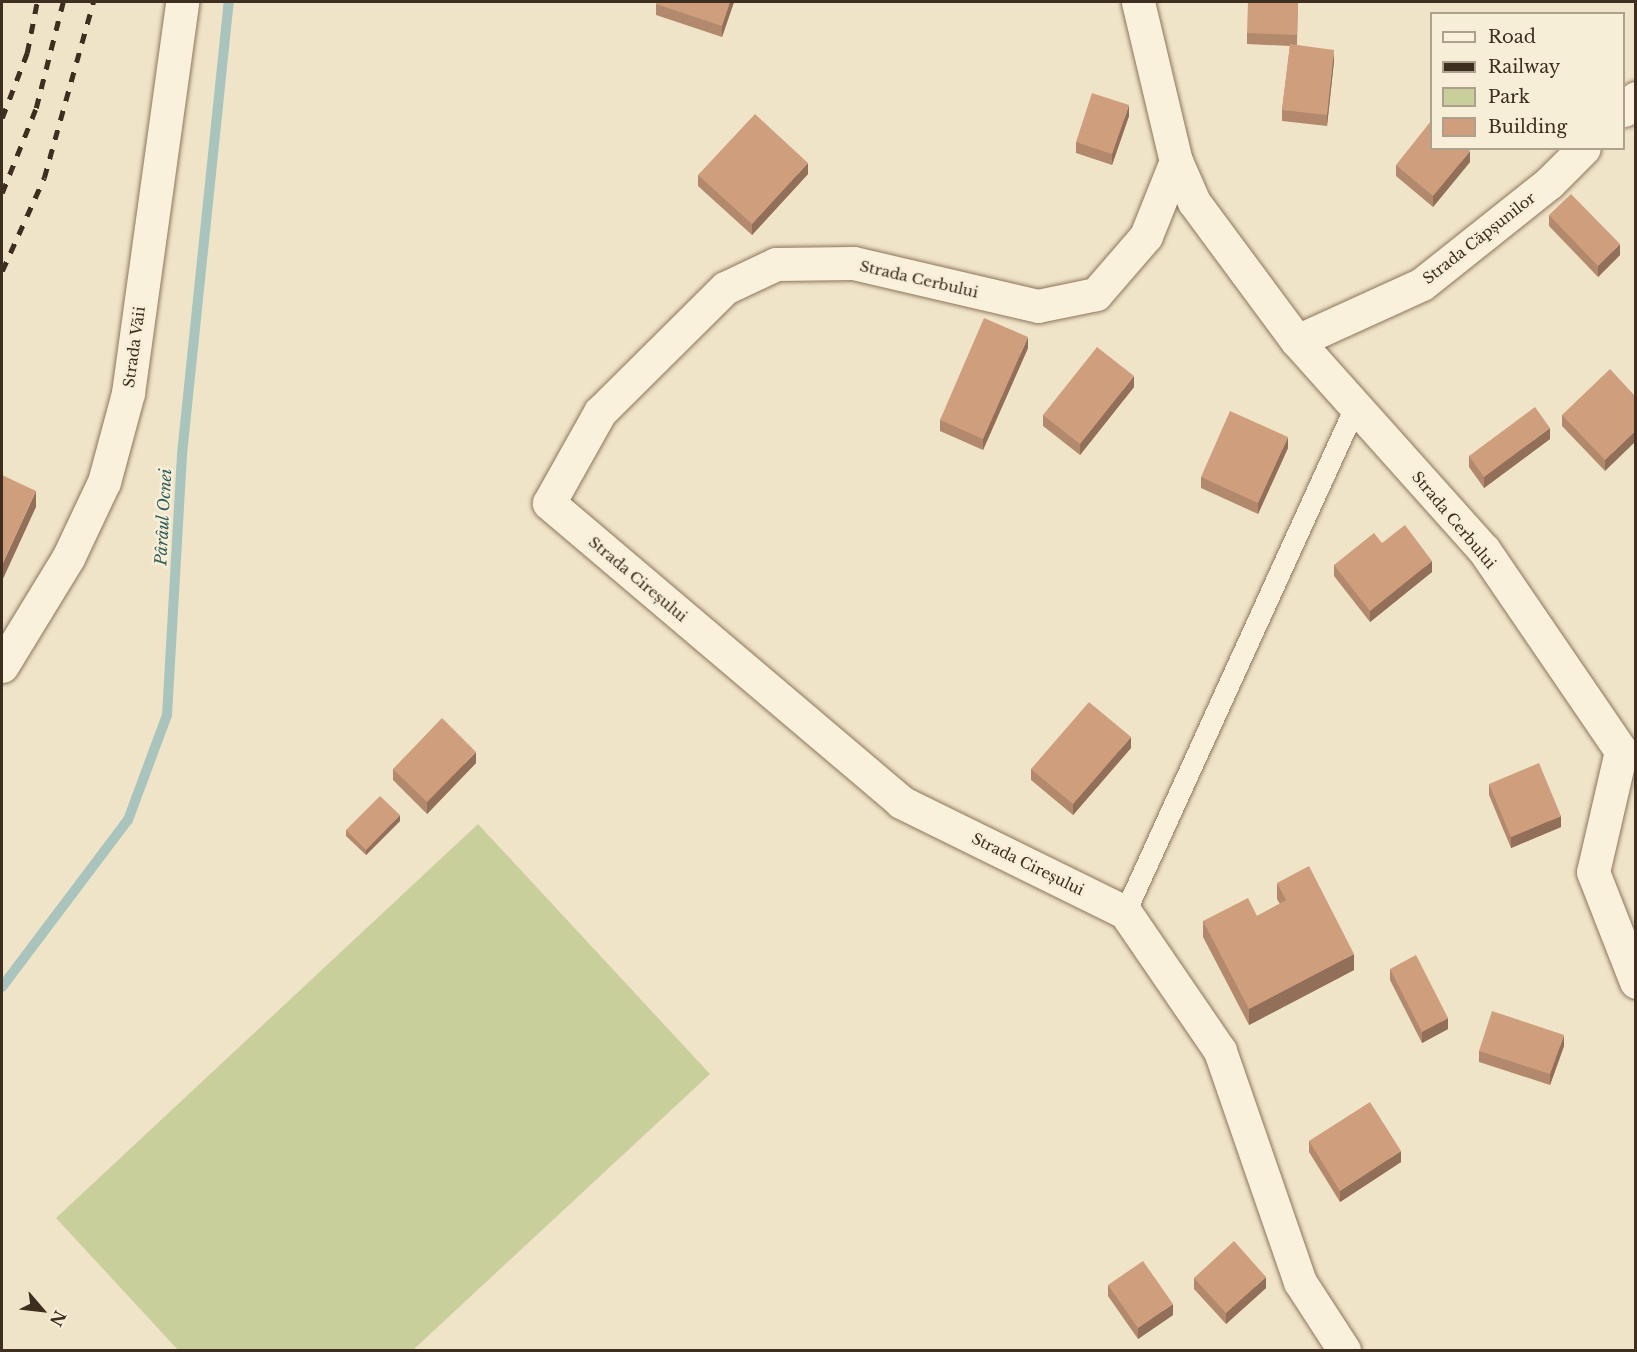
<!DOCTYPE html>
<html>
<head>
<meta charset="utf-8">
<style>
	body { margin:0 }
	#map { position:relative; width:1637px; height:1352px; overflow:hidden; background:#f0e4c8; font-family:"Libre Baskerville",serif }
	div>[style] { position:absolute }
	[style*='--x'] { left:calc(var(--x)*1px); top:calc(var(--y)*1px); width:calc(var(--w)*1px); rotate:calc(var(--a)*1deg) }
	.green>* { inset:0; background:#c9cf9b }
	.stream>* { height:10px; margin:-5px; padding:0 5px; transform-origin:5px; border-radius:5px; background:#a9c4bc }
	.roads { filter:drop-shadow(0 0 2px #8d765c) drop-shadow(0 0 2px #8d765c) }
	.lane>* { height:21px; margin:-10.5px; padding:0 10.5px; transform-origin:10.5px; border-radius:10.5px; background:#faf1dc }
	.street>* { height:33px; margin:-16.5px; padding:0 16.5px; transform-origin:16.5px; border-radius:16.5px; background:#faf1dc }
	.secondary>* { height:33px; margin:-16.5px; padding:0 16.5px; transform-origin:16.5px; border-radius:16.5px; background:#faf1dc }
	.rail>* { height:4.5px; margin-top:-2.25px; transform-origin:0; background:repeating-linear-gradient(90deg,#3d2e20 0 10px,transparent 0 20px) }
	.wall>* { inset:0; background:#b2896c }
	.shaded-wall>* { inset:0; background:#916f58 }
	.building>* { inset:0; background:#cf9f7d }
	span { translate:-50% -50%; white-space:nowrap; text-align:center; line-height:1.15; -webkit-text-stroke:5px #f7eed8; paint-order:stroke }
	.street-label { font-size:15px; color:#3d2e20 }
	.water-label { font-size:16px; color:#2f5d5a; font-style:italic }
	.frame { position:absolute; inset:0; border:3px solid #3d2e20; pointer-events:none }
	.legend { position:absolute; left:1430px; top:12px; width:195px; height:138px; box-sizing:border-box; background:#f7eed8; border:2px solid #ada18e; margin:0; padding:8px 10px; list-style:none; font-size:18px; color:#3d2e20 }
	.legend li { display:flex; align-items:center; gap:12px; height:30px }
	.legend b { width:30px; border:2px solid #ada18e }
	.north { position:absolute; left:12px; top:1280px; width:60px; height:60px; -webkit-text-stroke:4px #f7eed8; paint-order:stroke; rotate:118deg; font-size:16px; font-weight:700; line-height:24px; text-align:center; color:#3d2e20 }
	.north::after { content:''; display:block; margin:auto; width:21px; height:27px; background:#3d2e20; clip-path:polygon(50% 0,100% 100%,50% 72%,0 100%) }
</style>
</head>
<body>
<div id="map">
	<div class="green">
		<i style="clip-path:polygon(478px 824px,710px 1074px,413px 1350px,178px 1350px,56px 1218px)"></i>
	</div>
	<div class="stream">
		<i style="--x:2;--y:987;--w:209;--a:-53"></i>
		<i style="--x:128;--y:820;--w:112;--a:-69.6"></i>
		<i style="--x:167;--y:715;--w:261;--a:-86.7"></i>
		<i style="--x:182;--y:454;--w:454;--a:-84.1"></i>
	</div>
	<div class="roads">
		<div class="lane">
			<i style="--x:1125;--y:912;--w:553;--a:-65.52"></i>
		</div>
		<div class="street">
			<i style="--x:1138;--y:2;--w:163;--a:76.6"></i>
			<i style="--x:1176;--y:161;--w:45;--a:66.3"></i>
			<i style="--x:1194;--y:202;--w:173;--a:53.5"></i>
			<i style="--x:1297;--y:341;--w:280;--a:48.2"></i>
			<i style="--x:1484;--y:550;--w:243;--a:55.7"></i>
			<i style="--x:1621;--y:751;--w:124;--a:103"></i>
			<i style="--x:1593;--y:872;--w:118;--a:68.6"></i>
			<i style="--x:1624;--y:110;--w:17;--a:-45"></i>
			<i style="--x:1176;--y:161;--w:81;--a:111.8"></i>
			<i style="--x:1146;--y:236;--w:77;--a:130.8"></i>
			<i style="--x:1096;--y:294;--w:59;--a:168.3"></i>
			<i style="--x:1038;--y:306;--w:190;--a:-166.9"></i>
			<i style="--x:853;--y:263;--w:77;--a:179.3"></i>
			<i style="--x:776;--y:264;--w:56;--a:154.8"></i>
			<i style="--x:725;--y:288;--w:176;--a:135.2"></i>
			<i style="--x:600;--y:412;--w:104;--a:119.3"></i>
			<i style="--x:549;--y:503;--w:462;--a:40.3"></i>
			<i style="--x:901;--y:802;--w:250;--a:26.2"></i>
			<i style="--x:1125;--y:912;--w:168;--a:55.6"></i>
			<i style="--x:1220;--y:1051;--w:244;--a:70.9"></i>
			<i style="--x:1300;--y:1282;--w:81;--a:57.1"></i>
			<i style="--x:1297;--y:341;--w:137;--a:-24.5"></i>
			<i style="--x:1422;--y:284;--w:162;--a:-38.5"></i>
			<i style="--x:1549;--y:183;--w:49;--a:-45"></i>
		</div>
		<div class="secondary">
			<i style="--x:2;--y:666;--w:127;--a:-58.6"></i>
			<i style="--x:68;--y:558;--w:84;--a:-64.7"></i>
			<i style="--x:104;--y:482;--w:92;--a:-74.9"></i>
			<i style="--x:128;--y:393;--w:395;--a:-82.1"></i>
		</div>
	</div>
	<div class="rail">
		<i style="--x:2;--y:118;--w:70;--a:-69"></i>
		<i style="--x:27;--y:53;--w:52;--a:-78.9"></i>
		<i style="--x:2;--y:193;--w:92;--a:-68.2"></i>
		<i style="--x:36;--y:108;--w:109;--a:-75.7"></i>
		<i style="--x:2;--y:271;--w:102;--a:-65.7"></i>
		<i style="--x:44;--y:178;--w:183;--a:-74.4"></i>
	</div>
	<div class="wall">
		<i style="clip-path:polygon(734px 2px,722px 37px,656px 15px,656px 4px)"></i>
		<i style="clip-path:polygon(1298px 2px,1297px 45px,1334px 61px,1327px 126px,1282px 121px,1282px 110px,1290px 46px,1247px 44px,1247px 33px)"></i>
		<i style="clip-path:polygon(1129px 116px,1112px 165px,1076px 153px,1076px 142px)"></i>
		<i style="clip-path:polygon(1470px 162px,1433px 207px,1396px 176px,1396px 165px)"></i>
		<i style="clip-path:polygon(808px 174px,752px 235px,698px 186px,698px 175px)"></i>
		<i style="clip-path:polygon(1549px 215px,1620px 255px,1598px 277px,1549px 226px)"></i>
		<i style="clip-path:polygon(1028px 348px,983px 450px,940px 431px,940px 420px)"></i>
		<i style="clip-path:polygon(1134px 387px,1080px 455px,1043px 426px,1043px 415px)"></i>
		<i style="clip-path:polygon(1635px 396px,1605px 471px,1562px 426px,1562px 415px)"></i>
		<i style="clip-path:polygon(1550px 439px,1484px 488px,1469px 467px,1469px 456px)"></i>
		<i style="clip-path:polygon(1288px 448px,1258px 514px,1201px 488px,1201px 477px)"></i>
		<i style="clip-path:polygon(1382px 543px,1432px 572px,1370px 622px,1334px 576px,1334px 565px)"></i>
		<i style="clip-path:polygon(1131px 748px,1073px 815px,1031px 780px,1031px 769px)"></i>
		<i style="clip-path:polygon(476px 763px,427px 814px,393px 780px,393px 769px)"></i>
		<i style="clip-path:polygon(1489px 784px,1561px 827px,1511px 848px,1489px 795px)"></i>
		<i style="clip-path:polygon(400px 821px,366px 855px,346px 836px,346px 830px)"></i>
		<i style="clip-path:polygon(1277px 883px,1354px 970px,1249px 1025px,1203px 937px,1203px 921px,1257px 916px,1280px 904px,1277px 899px)"></i>
		<i style="clip-path:polygon(1390px 969px,1448px 1029px,1422px 1043px,1390px 980px)"></i>
		<i style="clip-path:polygon(1564px 1046px,1550px 1085px,1479px 1062px,1479px 1051px)"></i>
		<i style="clip-path:polygon(1309px 1141px,1401px 1162px,1340px 1202px,1309px 1152px)"></i>
		<i style="clip-path:polygon(1194px 1278px,1266px 1288px,1226px 1324px,1194px 1289px)"></i>
		<i style="clip-path:polygon(1108px 1285px,1173px 1315px,1138px 1339px,1108px 1296px)"></i>
	</div>
	<div class="shaded-wall">
		<i style="clip-path:polygon(730px 2px,734px 2px,722px 37px,722px 26px)"></i>
		<i style="clip-path:polygon(1334px 50px,1334px 61px,1327px 126px,1327px 115px)"></i>
		<i style="clip-path:polygon(1129px 105px,1129px 116px,1112px 165px,1112px 154px)"></i>
		<i style="clip-path:polygon(1470px 151px,1470px 162px,1433px 207px,1433px 196px)"></i>
		<i style="clip-path:polygon(808px 163px,808px 174px,752px 235px,752px 224px)"></i>
		<i style="clip-path:polygon(1620px 244px,1620px 255px,1598px 277px,1598px 266px)"></i>
		<i style="clip-path:polygon(1028px 337px,1028px 348px,983px 450px,983px 439px)"></i>
		<i style="clip-path:polygon(1134px 376px,1134px 387px,1080px 455px,1080px 444px)"></i>
		<i style="clip-path:polygon(1550px 428px,1550px 439px,1484px 488px,1484px 477px)"></i>
		<i style="clip-path:polygon(1635px 431px,1635px 442px,1605px 471px,1605px 460px)"></i>
		<i style="clip-path:polygon(1288px 437px,1288px 448px,1258px 514px,1258px 503px)"></i>
		<i style="clip-path:polygon(36px 491px,36px 507px,2px 581px,2px 565px)"></i>
		<i style="clip-path:polygon(1432px 561px,1432px 572px,1370px 622px,1370px 611px)"></i>
		<i style="clip-path:polygon(1131px 737px,1131px 748px,1073px 815px,1073px 804px)"></i>
		<i style="clip-path:polygon(476px 752px,476px 763px,427px 814px,427px 802px)"></i>
		<i style="clip-path:polygon(400px 815px,400px 821px,366px 855px,366px 850px)"></i>
		<i style="clip-path:polygon(1561px 816px,1561px 827px,1511px 848px,1511px 837px)"></i>
		<i style="clip-path:polygon(1354px 954px,1354px 970px,1249px 1025px,1249px 1009px)"></i>
		<i style="clip-path:polygon(1448px 1018px,1448px 1029px,1422px 1043px,1422px 1032px)"></i>
		<i style="clip-path:polygon(1564px 1035px,1564px 1046px,1550px 1085px,1550px 1074px)"></i>
		<i style="clip-path:polygon(1401px 1151px,1401px 1162px,1340px 1202px,1340px 1191px)"></i>
		<i style="clip-path:polygon(1266px 1277px,1266px 1288px,1226px 1324px,1226px 1313px)"></i>
		<i style="clip-path:polygon(1173px 1304px,1173px 1315px,1138px 1339px,1138px 1328px)"></i>
	</div>
	<div class="building">
		<i style="clip-path:polygon(657px 2px,730px 2px,722px 26px,656px 4px)"></i>
		<i style="clip-path:polygon(1248px 2px,1298px 2px,1297px 35px,1247px 33px)"></i>
		<i style="clip-path:polygon(1290px 44px,1334px 50px,1327px 115px,1282px 110px)"></i>
		<i style="clip-path:polygon(1092px 93px,1129px 105px,1112px 154px,1076px 142px)"></i>
		<i style="clip-path:polygon(755px 114px,808px 163px,752px 224px,698px 175px)"></i>
		<i style="clip-path:polygon(1431px 121px,1431px 148px,1467px 148px,1470px 151px,1433px 196px,1396px 165px)"></i>
		<i style="clip-path:polygon(1571px 194px,1620px 244px,1598px 266px,1549px 215px)"></i>
		<i style="clip-path:polygon(984px 318px,1028px 337px,983px 439px,940px 420px)"></i>
		<i style="clip-path:polygon(1097px 347px,1134px 376px,1080px 444px,1043px 415px)"></i>
		<i style="clip-path:polygon(1610px 369px,1635px 396px,1635px 431px,1605px 460px,1562px 415px)"></i>
		<i style="clip-path:polygon(1535px 407px,1550px 428px,1484px 477px,1469px 456px)"></i>
		<i style="clip-path:polygon(1230px 411px,1288px 437px,1258px 503px,1201px 477px)"></i>
		<i style="clip-path:polygon(2px 475px,36px 491px,2px 565px)"></i>
		<i style="clip-path:polygon(1405px 525px,1432px 561px,1370px 611px,1334px 565px,1374px 533px,1382px 543px)"></i>
		<i style="clip-path:polygon(1089px 702px,1131px 737px,1073px 804px,1031px 769px)"></i>
		<i style="clip-path:polygon(442px 718px,476px 752px,427px 802px,393px 769px)"></i>
		<i style="clip-path:polygon(1539px 763px,1561px 816px,1511px 837px,1489px 784px)"></i>
		<i style="clip-path:polygon(380px 796px,400px 815px,366px 850px,346px 830px)"></i>
		<i style="clip-path:polygon(1309px 866px,1354px 954px,1249px 1009px,1203px 921px,1248px 898px,1257px 916px,1286px 900px,1277px 883px)"></i>
		<i style="clip-path:polygon(1416px 955px,1448px 1018px,1422px 1032px,1390px 969px)"></i>
		<i style="clip-path:polygon(1492px 1011px,1564px 1035px,1550px 1074px,1479px 1051px)"></i>
		<i style="clip-path:polygon(1370px 1102px,1401px 1151px,1340px 1191px,1309px 1141px)"></i>
		<i style="clip-path:polygon(1234px 1241px,1266px 1277px,1226px 1313px,1194px 1278px)"></i>
		<i style="clip-path:polygon(1143px 1261px,1173px 1304px,1138px 1328px,1108px 1285px)"></i>
	</div>
	<div class="street-label">
		<span style="left:1479px;top:238px;rotate:-38deg">Strada Căpșunilor</span>
		<span style="left:919px;top:279px;rotate:13deg">Strada Cerbului</span>
		<span style="left:134px;top:347px;rotate:-82deg">Strada Văii</span>
		<span style="left:1454px;top:520px;rotate:50deg">Strada Cerbului</span>
		<span style="left:638px;top:579px;rotate:40deg">Strada Cireșului</span>
		<span style="left:1028px;top:864px;rotate:26deg">Strada Cireșului</span>
	</div>
	<div class="water-label">
		<span style="left:163px;top:517px;rotate:-87deg">Pârâul Ocnei</span>
	</div>
	<div class="frame"></div>
	<ul class="legend">
	<li><b style="height:8px;background:#faf1dc"></b>Road</li>
	<li><b style="height:8px;background:#3d2e20"></b>Railway</li>
	<li><b style="height:16px;background:#c9cf9b"></b>Park</li>
	<li><b style="height:16px;background:#cf9f7d"></b>Building</li>
	</ul>
	<div class="north">N</div>
</div>
</body>
</html>
